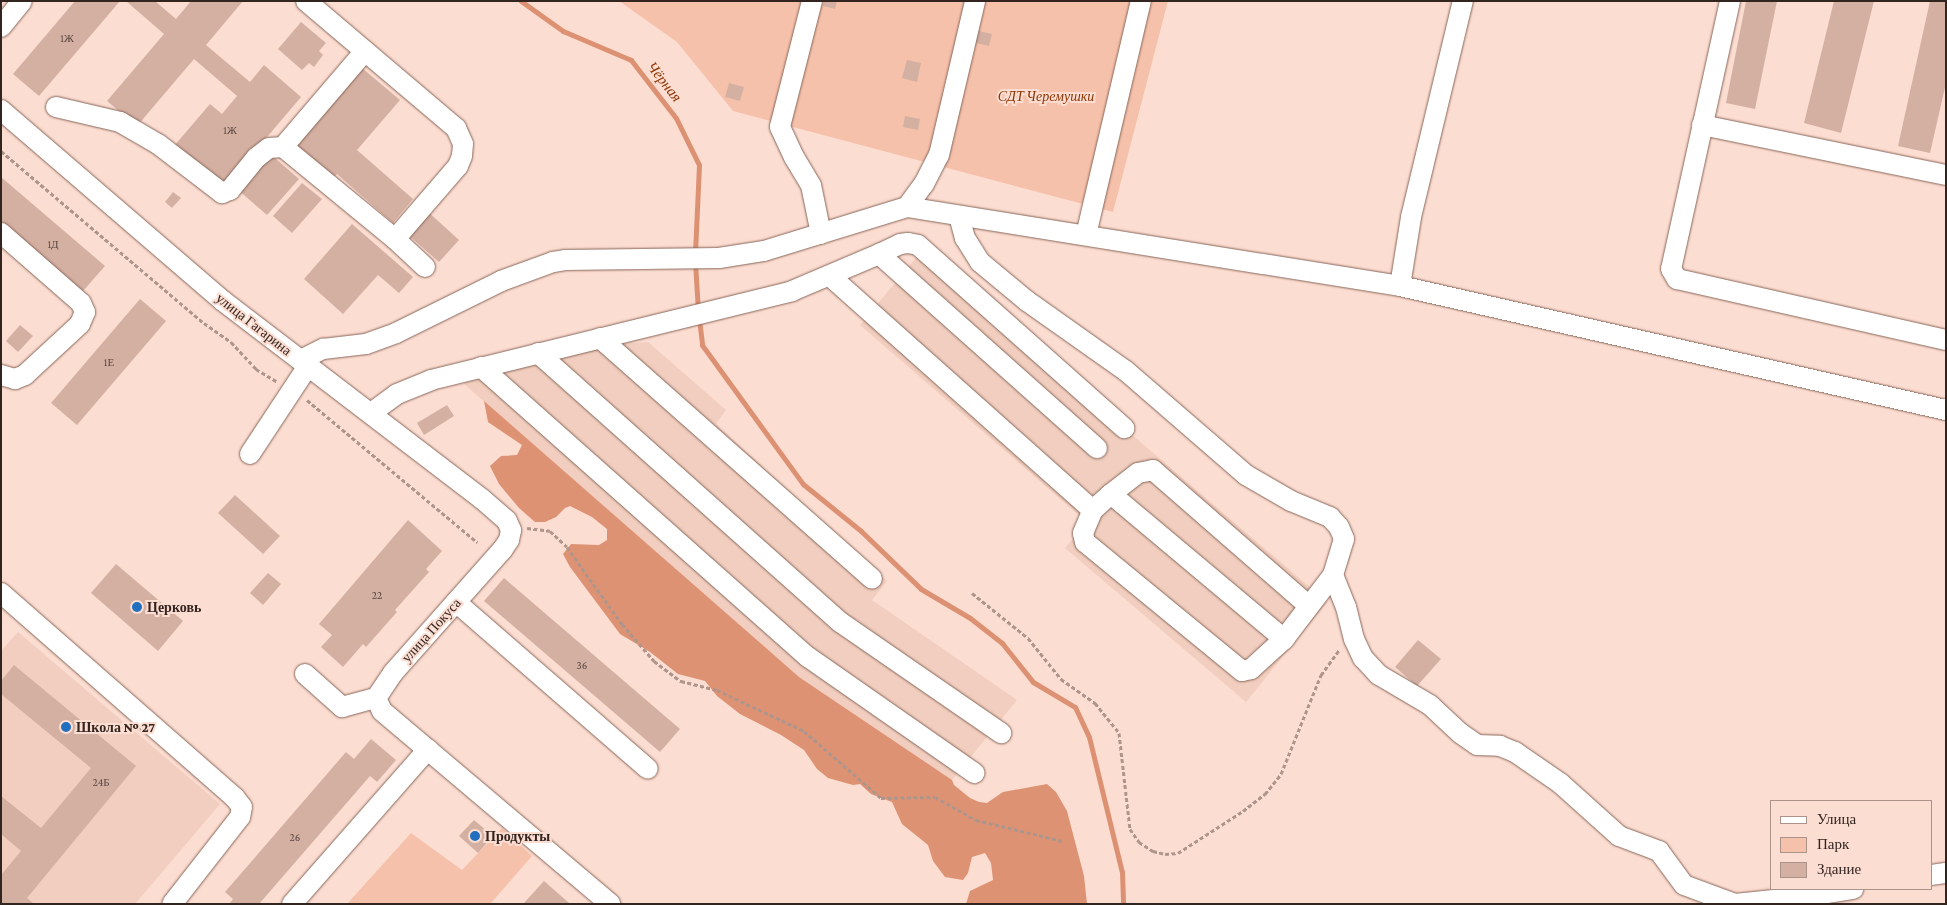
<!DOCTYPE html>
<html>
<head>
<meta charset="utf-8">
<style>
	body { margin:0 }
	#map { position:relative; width:1947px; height:905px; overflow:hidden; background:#fcddd1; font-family:"Crimson Pro",serif }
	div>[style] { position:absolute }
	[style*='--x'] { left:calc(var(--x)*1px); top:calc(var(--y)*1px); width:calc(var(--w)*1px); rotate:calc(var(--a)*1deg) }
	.built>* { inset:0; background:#f1cebf }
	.green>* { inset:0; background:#f6c1ab }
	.forest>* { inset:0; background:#dd9273 }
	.stream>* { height:5px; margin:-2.5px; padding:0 2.5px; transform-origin:2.5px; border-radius:2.5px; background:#dd9173 }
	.building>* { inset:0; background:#d4b0a2 }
	.path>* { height:3px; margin-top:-1.5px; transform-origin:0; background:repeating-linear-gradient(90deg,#ae958c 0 4px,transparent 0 6.5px) }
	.roads { filter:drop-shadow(0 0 1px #876659) drop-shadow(0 0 1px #876659) }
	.minor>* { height:20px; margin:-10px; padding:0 10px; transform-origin:10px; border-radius:10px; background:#fff }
	.dots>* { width:14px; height:14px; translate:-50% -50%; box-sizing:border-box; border:2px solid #fcddd1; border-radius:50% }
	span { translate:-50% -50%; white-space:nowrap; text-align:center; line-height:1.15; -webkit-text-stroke:4px #fcddd1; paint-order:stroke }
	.number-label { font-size:11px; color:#5a4740 }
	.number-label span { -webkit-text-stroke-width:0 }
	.park-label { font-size:14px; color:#8d3403; font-style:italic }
	.street-label { font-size:14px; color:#32241f }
	.poi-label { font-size:14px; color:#32241f; font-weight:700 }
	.left { translate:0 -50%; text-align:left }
	.water-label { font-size:15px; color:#8d3402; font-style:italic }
	.frame { position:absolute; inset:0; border:2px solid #32241f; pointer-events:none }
	.legend { position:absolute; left:1770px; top:800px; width:162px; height:90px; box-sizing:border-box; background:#fcddd1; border:1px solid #ab938a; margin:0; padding:6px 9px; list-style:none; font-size:15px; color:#32241f }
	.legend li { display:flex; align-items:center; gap:10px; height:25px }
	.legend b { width:25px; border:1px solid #ab938a }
</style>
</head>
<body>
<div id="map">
	<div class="built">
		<i style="clip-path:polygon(920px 253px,1327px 602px,1246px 702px,1065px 548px,1087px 522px,860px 325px)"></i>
		<i style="clip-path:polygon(648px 342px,726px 410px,716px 424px,887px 581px,872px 600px,1017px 700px,952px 780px,799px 677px,464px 384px,478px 368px,607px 345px)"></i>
		<i style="clip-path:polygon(18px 632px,220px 804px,135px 904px,1px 904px,1px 651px)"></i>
	</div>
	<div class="green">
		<i style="clip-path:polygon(619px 1px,1168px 1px,1113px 212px,733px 111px,677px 42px)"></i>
		<i style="clip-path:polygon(502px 828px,532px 856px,490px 904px,347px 904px,411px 833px,462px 870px)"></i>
	</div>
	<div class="forest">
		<i style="clip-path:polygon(484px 401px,799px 677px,952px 780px,954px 785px,970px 798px,979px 802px,987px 803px,1003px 792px,1047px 784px,1056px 792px,1067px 811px,1084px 876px,1087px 904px,966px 904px,970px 891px,993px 880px,991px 863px,985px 853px,972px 857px,968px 873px,963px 880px,945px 877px,933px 861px,928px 845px,902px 824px,892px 802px,871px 794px,860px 784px,853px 785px,828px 778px,817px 769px,804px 750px,781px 735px,740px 714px,717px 696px,705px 681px,678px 674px,650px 652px,620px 634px,570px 567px,563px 554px,571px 544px,599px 545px,607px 540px,607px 529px,592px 517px,570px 506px,565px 508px,556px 517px,545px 522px,535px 522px,519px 508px,499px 484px,490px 466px,501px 456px,517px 455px,522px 445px,488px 422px)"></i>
	</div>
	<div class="stream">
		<i style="--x:521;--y:1;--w:52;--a:35.5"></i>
		<i style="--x:563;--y:31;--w:74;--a:23.1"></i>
		<i style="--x:631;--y:60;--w:73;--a:52.2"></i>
		<i style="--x:676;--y:118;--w:52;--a:63.9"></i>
		<i style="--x:699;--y:165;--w:88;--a:92.6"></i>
		<i style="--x:695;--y:262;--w:49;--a:86.5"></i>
		<i style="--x:699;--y:319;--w:26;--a:83"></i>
		<i style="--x:702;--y:345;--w:172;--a:54"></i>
		<i style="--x:803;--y:484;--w:75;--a:39"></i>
		<i style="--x:861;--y:531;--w:83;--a:44"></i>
		<i style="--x:921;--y:589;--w:57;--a:30.6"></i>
		<i style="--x:970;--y:618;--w:41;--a:38"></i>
		<i style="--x:1002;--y:643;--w:50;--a:51.5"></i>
		<i style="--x:1033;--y:682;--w:49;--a:30.8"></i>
		<i style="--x:1075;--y:707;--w:33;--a:65"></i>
		<i style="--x:1089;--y:737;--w:139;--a:76.3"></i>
		<i style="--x:1122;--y:872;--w:32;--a:88"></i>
	</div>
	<div class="building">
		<i style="clip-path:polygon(75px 1px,120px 1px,39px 96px,13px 74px)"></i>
		<i style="clip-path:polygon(126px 1px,155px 1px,176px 19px,191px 1px,243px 1px,206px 45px,250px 82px,264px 65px,301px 97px,223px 189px,174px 146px,210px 104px,222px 114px,237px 96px,194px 59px,137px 126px,107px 101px,164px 34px)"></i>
		<i style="clip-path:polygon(824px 1px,837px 1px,835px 9px,823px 6px)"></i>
		<i style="clip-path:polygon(1746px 1px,1777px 1px,1755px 109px,1726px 103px)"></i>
		<i style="clip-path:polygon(1834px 1px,1874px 1px,1841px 133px,1804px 123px)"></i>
		<i style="clip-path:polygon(1930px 1px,1946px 1px,1946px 83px,1930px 153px,1898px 146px)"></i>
		<i style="clip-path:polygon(301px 22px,326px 43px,319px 51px,323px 55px,314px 67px,309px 63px,302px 70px,278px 49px)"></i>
		<i style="clip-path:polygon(975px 30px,992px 34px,989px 46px,972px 42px)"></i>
		<i style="clip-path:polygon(907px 60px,921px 63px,917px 82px,902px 78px)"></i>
		<i style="clip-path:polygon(362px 68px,400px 100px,357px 150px,413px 199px,393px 223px,337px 174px,332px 179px,294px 146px)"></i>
		<i style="clip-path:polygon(729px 83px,744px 87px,740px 101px,725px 97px)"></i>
		<i style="clip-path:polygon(905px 116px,920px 119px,918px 130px,903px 127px)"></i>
		<i style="clip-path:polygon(269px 153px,299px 179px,267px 215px,237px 189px)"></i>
		<i style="clip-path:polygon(1px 177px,105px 266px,83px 291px,1px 221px)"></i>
		<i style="clip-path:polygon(302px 183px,322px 199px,292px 233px,273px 216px)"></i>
		<i style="clip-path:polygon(173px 192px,181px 198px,172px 208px,165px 202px)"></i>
		<i style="clip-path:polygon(426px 210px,459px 240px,439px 262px,406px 233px)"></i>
		<i style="clip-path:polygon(352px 224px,413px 277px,399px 293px,378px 275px,343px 314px,304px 279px)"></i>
		<i style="clip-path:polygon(140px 299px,166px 321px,77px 425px,51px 403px)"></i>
		<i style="clip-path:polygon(20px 325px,33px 336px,18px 352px,6px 341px)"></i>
		<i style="clip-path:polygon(447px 405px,454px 416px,424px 435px,417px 423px)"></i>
		<i style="clip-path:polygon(235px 495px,280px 536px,263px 554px,218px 513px)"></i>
		<i style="clip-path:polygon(408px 520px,442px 551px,426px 569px,429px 572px,395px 610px,397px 612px,366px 647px,363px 644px,343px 667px,321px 647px,332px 635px,319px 624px)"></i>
		<i style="clip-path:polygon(116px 564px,183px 621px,158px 651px,91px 593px)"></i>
		<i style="clip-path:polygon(268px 573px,281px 584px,263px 605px,250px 593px)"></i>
		<i style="clip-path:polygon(504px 578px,680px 729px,660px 752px,484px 601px)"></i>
		<i style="clip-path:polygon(1418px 640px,1441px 659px,1417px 686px,1395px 667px)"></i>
		<i style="clip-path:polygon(14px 665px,136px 766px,27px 898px,34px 904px,1px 904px,1px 875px,21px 851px,1px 834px,1px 796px,41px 828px,91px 768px,1px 694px,1px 681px)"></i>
		<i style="clip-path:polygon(371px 739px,396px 760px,377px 782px,370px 776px,259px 904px,229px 904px,233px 899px,225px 892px,346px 752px,354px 759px)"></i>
		<i style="clip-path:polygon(474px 820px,493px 836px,478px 853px,459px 836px)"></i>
		<i style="clip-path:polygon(544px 881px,569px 903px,568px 904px,523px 904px)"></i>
	</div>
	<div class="path">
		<i style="--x:1;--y:151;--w:266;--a:40.3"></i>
		<i style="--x:204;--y:323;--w:33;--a:35"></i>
		<i style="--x:231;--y:342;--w:37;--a:47"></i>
		<i style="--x:256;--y:369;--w:26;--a:31"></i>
		<i style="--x:307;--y:400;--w:222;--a:39.9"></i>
		<i style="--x:527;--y:528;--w:23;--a:7"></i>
		<i style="--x:550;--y:531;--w:23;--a:43"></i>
		<i style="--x:567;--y:547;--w:95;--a:54.5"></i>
		<i style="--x:622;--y:624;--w:49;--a:49.1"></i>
		<i style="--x:654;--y:661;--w:34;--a:37"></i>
		<i style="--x:681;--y:681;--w:37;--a:14"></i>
		<i style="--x:717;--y:690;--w:96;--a:25.2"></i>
		<i style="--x:804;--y:731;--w:102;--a:41"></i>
		<i style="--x:881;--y:798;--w:54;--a:-1.1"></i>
		<i style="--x:935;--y:797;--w:47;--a:29.3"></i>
		<i style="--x:976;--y:820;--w:89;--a:13.6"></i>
		<i style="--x:972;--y:593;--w:72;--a:38.8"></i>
		<i style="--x:1028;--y:638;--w:53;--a:51.2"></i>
		<i style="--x:1061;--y:679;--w:42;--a:35.2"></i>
		<i style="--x:1095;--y:703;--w:38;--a:51"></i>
		<i style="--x:1119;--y:733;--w:97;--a:83.5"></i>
		<i style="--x:1130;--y:829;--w:16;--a:55"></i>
		<i style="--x:1139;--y:842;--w:17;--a:33"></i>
		<i style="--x:1153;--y:851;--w:12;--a:14"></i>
		<i style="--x:1165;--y:854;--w:13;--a:-4"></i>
		<i style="--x:1178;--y:853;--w:77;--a:-32.9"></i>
		<i style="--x:1243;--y:811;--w:28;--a:-38"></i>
		<i style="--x:1265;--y:794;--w:26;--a:-51"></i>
		<i style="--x:1281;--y:774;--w:107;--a:-68"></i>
		<i style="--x:1321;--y:675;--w:31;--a:-54"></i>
	</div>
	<div class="roads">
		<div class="minor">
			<i style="--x:306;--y:1;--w:197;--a:40.3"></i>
			<i style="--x:456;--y:128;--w:17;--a:66"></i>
			<i style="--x:463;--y:144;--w:12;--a:95"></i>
			<i style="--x:462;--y:156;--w:11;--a:112"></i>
			<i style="--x:458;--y:166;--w:96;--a:130.8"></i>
			<i style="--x:812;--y:1;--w:130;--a:104.3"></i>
			<i style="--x:780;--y:127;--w:33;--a:65"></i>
			<i style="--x:794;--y:157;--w:33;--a:59"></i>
			<i style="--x:811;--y:185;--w:50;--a:78.5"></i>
			<i style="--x:1730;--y:1;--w:274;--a:102.4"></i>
			<i style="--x:1671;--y:269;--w:12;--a:59"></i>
			<i style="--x:1677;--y:279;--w:276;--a:12.8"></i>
			<i style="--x:1;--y:27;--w:33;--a:-51"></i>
			<i style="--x:365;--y:51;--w:126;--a:130.5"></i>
			<i style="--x:283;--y:147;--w:145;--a:39.4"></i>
			<i style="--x:395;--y:239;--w:41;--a:43"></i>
			<i style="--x:56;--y:107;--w:66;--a:13.2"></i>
			<i style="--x:120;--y:122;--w:44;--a:30.1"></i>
			<i style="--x:158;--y:144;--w:81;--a:37.4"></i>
			<i style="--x:222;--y:193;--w:9;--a:-21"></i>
			<i style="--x:230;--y:190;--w:41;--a:-50.9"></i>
			<i style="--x:256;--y:158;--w:16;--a:-38"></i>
			<i style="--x:269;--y:148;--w:14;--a:-4"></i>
			<i style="--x:1;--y:110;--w:293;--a:40.7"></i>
			<i style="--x:223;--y:301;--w:326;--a:37.4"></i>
			<i style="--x:482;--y:499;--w:33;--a:41"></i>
			<i style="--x:507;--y:521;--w:10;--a:66"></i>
			<i style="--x:511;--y:530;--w:10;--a:101"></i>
			<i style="--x:509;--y:540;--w:11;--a:124"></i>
			<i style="--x:503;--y:549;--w:166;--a:131.6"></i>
			<i style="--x:393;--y:673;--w:30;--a:124"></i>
			<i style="--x:376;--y:698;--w:14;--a:65"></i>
			<i style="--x:382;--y:711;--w:299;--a:40.2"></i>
			<i style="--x:1702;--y:125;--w:249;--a:11.6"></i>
			<i style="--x:907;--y:207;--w:29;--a:-54"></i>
			<i style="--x:924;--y:184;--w:33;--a:-63"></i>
			<i style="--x:939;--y:155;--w:158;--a:-76.8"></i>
			<i style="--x:959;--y:216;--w:23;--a:75"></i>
			<i style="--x:965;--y:238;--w:28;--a:58"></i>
			<i style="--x:980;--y:262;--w:61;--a:39.7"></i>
			<i style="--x:1027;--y:301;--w:121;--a:35.3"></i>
			<i style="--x:1126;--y:371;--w:159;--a:40.9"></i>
			<i style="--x:1246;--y:475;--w:52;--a:30"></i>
			<i style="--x:1291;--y:501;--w:42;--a:22.3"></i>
			<i style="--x:1330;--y:517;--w:13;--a:48"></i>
			<i style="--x:1339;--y:527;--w:13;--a:67"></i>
			<i style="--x:1344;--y:539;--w:38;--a:107"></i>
			<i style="--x:1333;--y:575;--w:81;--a:127.4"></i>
			<i style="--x:1284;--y:639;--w:45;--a:137.7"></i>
			<i style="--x:1251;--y:669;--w:9;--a:167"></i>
			<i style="--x:1242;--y:671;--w:203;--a:-140.6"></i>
			<i style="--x:1085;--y:542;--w:9;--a:-103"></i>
			<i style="--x:1083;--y:533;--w:25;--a:-67"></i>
			<i style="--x:1;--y:233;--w:106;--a:41.2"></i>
			<i style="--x:81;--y:303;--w:10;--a:66"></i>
			<i style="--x:85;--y:312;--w:13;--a:113"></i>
			<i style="--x:80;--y:324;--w:75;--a:137.2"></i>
			<i style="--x:25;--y:375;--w:11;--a:158"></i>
			<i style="--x:15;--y:379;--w:15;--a:-164"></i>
			<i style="--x:1086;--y:235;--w:240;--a:-76.8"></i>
			<i style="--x:879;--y:254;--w:23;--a:-25"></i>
			<i style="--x:900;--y:244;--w:8;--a:-7"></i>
			<i style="--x:908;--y:243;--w:10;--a:11"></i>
			<i style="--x:918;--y:245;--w:276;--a:41.6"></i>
			<i style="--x:830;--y:276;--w:352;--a:41.7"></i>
			<i style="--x:1093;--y:510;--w:24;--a:-42"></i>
			<i style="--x:1111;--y:494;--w:226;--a:40"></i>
			<i style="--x:1400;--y:286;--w:70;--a:-80.9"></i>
			<i style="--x:1411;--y:217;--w:222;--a:-76.5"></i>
			<i style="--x:600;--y:338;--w:363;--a:41.5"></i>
			<i style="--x:538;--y:353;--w:404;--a:41.7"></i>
			<i style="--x:840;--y:622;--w:196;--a:34.6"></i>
			<i style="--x:301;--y:360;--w:25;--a:-27"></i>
			<i style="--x:323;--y:349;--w:43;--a:-6.6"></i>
			<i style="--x:366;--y:344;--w:32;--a:-20"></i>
			<i style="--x:396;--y:333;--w:117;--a:-26.3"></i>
			<i style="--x:501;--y:281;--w:55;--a:-20.1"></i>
			<i style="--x:553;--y:262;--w:12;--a:-9"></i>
			<i style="--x:565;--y:260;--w:154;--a:-0.7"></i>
			<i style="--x:719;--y:258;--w:46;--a:-8.8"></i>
			<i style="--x:764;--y:251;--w:150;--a:-17.1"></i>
			<i style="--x:907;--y:207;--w:499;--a:9.1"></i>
			<i style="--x:1400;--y:286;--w:560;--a:12.8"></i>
			<i style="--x:481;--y:367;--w:437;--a:41.6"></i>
			<i style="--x:808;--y:657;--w:203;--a:34.9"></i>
			<i style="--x:371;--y:413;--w:32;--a:-36"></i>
			<i style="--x:397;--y:394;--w:37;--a:-22"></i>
			<i style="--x:431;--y:380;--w:372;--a:-13.8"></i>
			<i style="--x:792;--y:291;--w:95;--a:-23"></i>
			<i style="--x:879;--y:254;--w:292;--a:41.7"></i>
			<i style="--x:250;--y:454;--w:105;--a:-56.6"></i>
			<i style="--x:1111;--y:494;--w:34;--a:-38"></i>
			<i style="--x:1138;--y:473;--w:15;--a:-11"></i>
			<i style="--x:1153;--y:470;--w:207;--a:41.1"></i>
			<i style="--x:1333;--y:575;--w:35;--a:68"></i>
			<i style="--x:1346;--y:607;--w:33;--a:76"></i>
			<i style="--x:1354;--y:639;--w:21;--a:65"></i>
			<i style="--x:1363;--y:658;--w:23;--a:47"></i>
			<i style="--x:1379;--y:675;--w:59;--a:30.5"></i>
			<i style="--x:1430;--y:705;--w:41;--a:43"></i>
			<i style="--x:1460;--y:733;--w:21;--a:35"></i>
			<i style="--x:1477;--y:745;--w:23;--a:2"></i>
			<i style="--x:1500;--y:746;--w:16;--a:22"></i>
			<i style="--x:1515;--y:752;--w:55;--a:34.6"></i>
			<i style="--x:1560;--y:783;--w:79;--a:41.9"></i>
			<i style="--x:1619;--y:836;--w:43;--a:20.6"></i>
			<i style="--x:1659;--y:851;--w:42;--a:53.7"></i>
			<i style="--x:1684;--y:885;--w:54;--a:20.4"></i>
			<i style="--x:1735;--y:904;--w:68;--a:-5.9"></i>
			<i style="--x:1803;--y:897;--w:51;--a:-9.1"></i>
			<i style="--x:1;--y:593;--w:311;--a:41.2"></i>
			<i style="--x:235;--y:798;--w:11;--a:52"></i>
			<i style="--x:242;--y:807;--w:10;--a:101"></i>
			<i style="--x:240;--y:817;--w:110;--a:128"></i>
			<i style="--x:456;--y:602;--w:254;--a:41"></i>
			<i style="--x:305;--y:674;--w:50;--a:41.7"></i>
			<i style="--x:342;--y:707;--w:35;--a:-15"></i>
			<i style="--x:1931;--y:875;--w:15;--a:-8"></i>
			<i style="--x:292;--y:904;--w:206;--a:-48.7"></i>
		</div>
	</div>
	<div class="dots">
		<i style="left:137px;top:607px;background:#2170bf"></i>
		<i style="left:66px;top:727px;background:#2170bf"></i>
		<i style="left:475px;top:836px;background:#2170bf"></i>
	</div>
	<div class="number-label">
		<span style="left:67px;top:38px">1Ж</span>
		<span style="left:230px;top:130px">1Ж</span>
		<span style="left:53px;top:244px">1Д</span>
		<span style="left:109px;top:362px">1Е</span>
		<span style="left:377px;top:595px">22</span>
		<span style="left:582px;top:665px">36</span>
		<span style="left:101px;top:782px">24Б</span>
		<span style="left:295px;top:837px">26</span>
	</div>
	<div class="park-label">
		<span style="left:1046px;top:96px">СДТ Черемушки</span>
	</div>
	<div class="street-label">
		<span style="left:254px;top:324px;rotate:38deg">улица Гагарина</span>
		<span style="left:431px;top:630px;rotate:-48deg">улица Покуса</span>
	</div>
	<div class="poi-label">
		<span class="left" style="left:147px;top:607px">Церковь</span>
		<span class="left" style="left:76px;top:727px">Школа № 27</span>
		<span class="left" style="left:485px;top:836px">Продукты</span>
	</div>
	<div class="water-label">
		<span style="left:664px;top:82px;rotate:52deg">Чёрная</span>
	</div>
	<div class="frame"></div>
	<ul class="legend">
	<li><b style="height:6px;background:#fff"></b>Улица</li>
	<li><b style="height:14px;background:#f6c1ab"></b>Парк</li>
	<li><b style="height:14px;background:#d4b0a2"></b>Здание</li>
	</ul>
</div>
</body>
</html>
